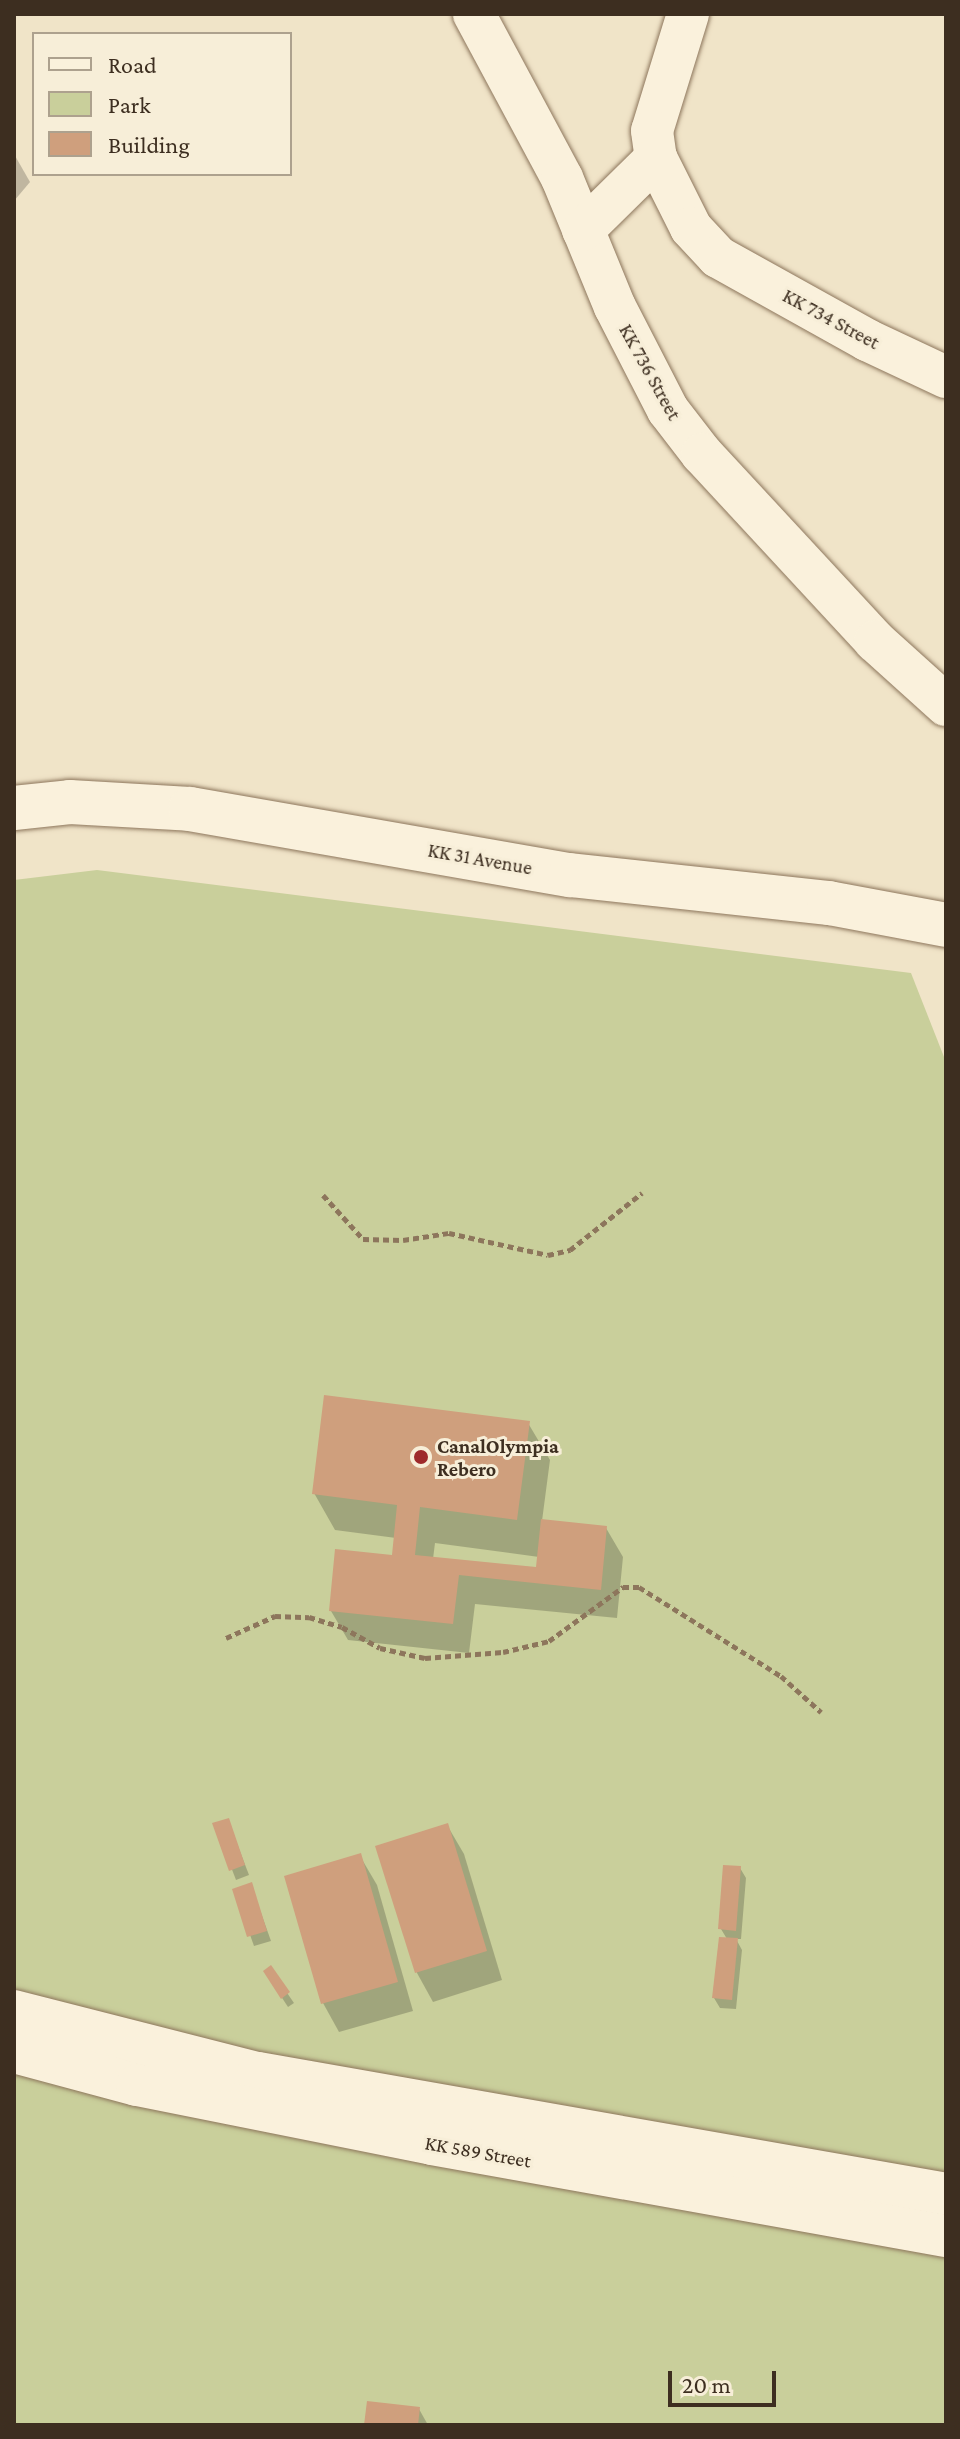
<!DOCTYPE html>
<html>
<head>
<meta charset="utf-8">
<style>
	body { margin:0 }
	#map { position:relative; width:960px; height:2439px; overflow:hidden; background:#f0e4c8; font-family:"Crimson Pro",serif }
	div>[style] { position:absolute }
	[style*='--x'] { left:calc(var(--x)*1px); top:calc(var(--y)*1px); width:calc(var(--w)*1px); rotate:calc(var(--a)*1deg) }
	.green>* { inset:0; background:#c9cf9b }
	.shadow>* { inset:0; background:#0003 }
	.building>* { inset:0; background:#cf9f7d }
	.path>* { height:5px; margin-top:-2.5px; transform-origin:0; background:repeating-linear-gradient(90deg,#8d765c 0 6px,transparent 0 10px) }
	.roads { filter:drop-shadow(0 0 2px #8d765c) drop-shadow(0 0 2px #8d765c) }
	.minor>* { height:42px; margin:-21px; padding:0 21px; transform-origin:21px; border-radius:21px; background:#faf1dc }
	.secondary>* { height:44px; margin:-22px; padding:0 22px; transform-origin:22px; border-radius:22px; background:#faf1dc }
	.dots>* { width:22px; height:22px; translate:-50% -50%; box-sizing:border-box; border:4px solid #f7eed8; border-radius:50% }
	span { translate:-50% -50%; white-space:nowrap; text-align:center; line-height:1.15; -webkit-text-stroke:6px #f7eed8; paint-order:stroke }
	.street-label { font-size:20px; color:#3d2e20 }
	.poi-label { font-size:20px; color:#3d2e20; font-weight:700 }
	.left { translate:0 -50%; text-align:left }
	.frame { position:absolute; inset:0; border:16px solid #3d2e20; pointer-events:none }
	.legend { position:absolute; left:32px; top:32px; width:260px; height:144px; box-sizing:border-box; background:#f7eed8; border:2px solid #ada18e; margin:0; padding:10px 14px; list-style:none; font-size:24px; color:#3d2e20 }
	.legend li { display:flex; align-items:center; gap:16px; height:40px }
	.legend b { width:40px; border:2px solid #ada18e }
	.scale { position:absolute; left:668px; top:2371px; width:108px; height:36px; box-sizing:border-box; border:4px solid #3d2e20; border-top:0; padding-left:10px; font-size:24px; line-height:28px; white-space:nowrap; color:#3d2e20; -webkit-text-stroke:6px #f7eed8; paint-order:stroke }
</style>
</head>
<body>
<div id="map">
	<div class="green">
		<i style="clip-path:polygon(97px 870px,911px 973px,946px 1062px,946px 2425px,14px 2425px,14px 880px)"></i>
	</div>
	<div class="shadow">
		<i style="clip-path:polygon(14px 154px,30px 182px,14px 201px)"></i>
		<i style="clip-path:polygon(evenodd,528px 1423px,550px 1460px,542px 1521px,606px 1528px,623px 1557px,617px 1618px,475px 1604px,469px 1653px,348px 1640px,331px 1611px,394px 1557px,396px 1538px,335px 1530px,314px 1493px,528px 1423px,435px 1543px,539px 1557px,538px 1569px,433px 1559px,435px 1543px)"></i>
		<i style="clip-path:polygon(228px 1820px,249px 1875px,236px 1880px,215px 1825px)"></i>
		<i style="clip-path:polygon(447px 1825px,464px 1854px,502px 1980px,433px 2002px,417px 1973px,378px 1847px)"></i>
		<i style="clip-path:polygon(360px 1856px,377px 1885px,413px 2011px,339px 2032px,323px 2003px)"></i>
		<i style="clip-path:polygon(740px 1868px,746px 1878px,741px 1939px,736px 1939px,742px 1950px,736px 2009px,720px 2008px,714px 1998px,727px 1939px,721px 1929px)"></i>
		<i style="clip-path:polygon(251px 1885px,271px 1941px,254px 1946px,234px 1890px)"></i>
		<i style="clip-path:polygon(270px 1968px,294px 2003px,288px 2007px,271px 1981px)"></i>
		<i style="clip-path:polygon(419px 2409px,428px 2425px,366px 2425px)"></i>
	</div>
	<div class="building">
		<i style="clip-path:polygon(324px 1395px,530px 1421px,517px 1520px,420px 1507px,415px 1555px,536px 1567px,541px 1519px,607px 1526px,601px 1590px,459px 1575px,453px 1624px,329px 1611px,335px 1549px,392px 1555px,397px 1505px,312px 1494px)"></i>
		<i style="clip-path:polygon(229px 1818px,245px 1865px,229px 1871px,212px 1823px)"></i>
		<i style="clip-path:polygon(448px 1823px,487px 1951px,415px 1973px,375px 1846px)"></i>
		<i style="clip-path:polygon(361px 1853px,398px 1982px,321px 2004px,284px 1876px)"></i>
		<i style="clip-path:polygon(723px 1865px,741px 1866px,736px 1931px,718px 1929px)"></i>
		<i style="clip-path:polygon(252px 1882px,267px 1931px,247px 1937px,232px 1889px)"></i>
		<i style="clip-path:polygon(719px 1937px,738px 1938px,732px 2000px,712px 1998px)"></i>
		<i style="clip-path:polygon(271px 1965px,290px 1992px,281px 1999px,263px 1971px)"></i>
		<i style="clip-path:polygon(367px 2401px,420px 2407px,418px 2425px,364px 2425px)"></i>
	</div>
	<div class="path">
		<i style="--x:323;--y:1195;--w:59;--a:47.7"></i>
		<i style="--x:363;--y:1239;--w:40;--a:1.4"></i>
		<i style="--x:403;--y:1240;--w:47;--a:-8.7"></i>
		<i style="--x:449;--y:1233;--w:101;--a:12.5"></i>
		<i style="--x:548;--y:1255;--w:23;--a:-13"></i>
		<i style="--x:570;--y:1250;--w:92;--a:-38.4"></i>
		<i style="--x:226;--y:1638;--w:54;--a:-24.2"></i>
		<i style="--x:275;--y:1616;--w:34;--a:2"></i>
		<i style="--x:309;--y:1617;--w:34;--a:17"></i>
		<i style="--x:342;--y:1627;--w:43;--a:28.9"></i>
		<i style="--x:380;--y:1648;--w:46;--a:12.5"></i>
		<i style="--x:425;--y:1658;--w:78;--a:-4.4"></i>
		<i style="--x:503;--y:1652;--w:47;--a:-13.4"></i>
		<i style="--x:549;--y:1641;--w:92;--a:-36.1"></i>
		<i style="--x:623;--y:1587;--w:16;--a:0"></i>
		<i style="--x:639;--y:1587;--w:168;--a:32.1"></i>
		<i style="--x:781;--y:1676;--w:54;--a:42"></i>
	</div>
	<div class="roads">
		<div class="minor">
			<i style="--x:474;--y:14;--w:186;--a:61.8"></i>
			<i style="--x:562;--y:178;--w:139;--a:67.7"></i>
			<i style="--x:615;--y:307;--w:116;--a:62.8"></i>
			<i style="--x:668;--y:410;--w:56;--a:52.3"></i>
			<i style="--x:702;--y:454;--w:255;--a:47.2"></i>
			<i style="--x:875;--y:641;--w:96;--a:42"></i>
			<i style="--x:688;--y:14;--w:122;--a:107.1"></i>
			<i style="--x:652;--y:131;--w:27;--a:82"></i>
			<i style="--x:656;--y:158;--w:78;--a:63.4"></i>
			<i style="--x:691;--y:228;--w:40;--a:47"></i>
			<i style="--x:718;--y:257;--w:171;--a:29.1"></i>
			<i style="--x:867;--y:340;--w:87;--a:25.1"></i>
			<i style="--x:583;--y:230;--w:103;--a:-44.6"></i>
			<i style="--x:14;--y:2011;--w:252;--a:14.3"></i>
			<i style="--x:258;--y:2073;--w:699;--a:9.97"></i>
			<i style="--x:14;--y:2052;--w:127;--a:15"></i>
			<i style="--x:137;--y:2085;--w:301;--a:11.3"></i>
			<i style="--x:432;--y:2144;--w:522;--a:10.15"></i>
		</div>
		<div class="secondary">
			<i style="--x:14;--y:808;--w:56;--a:-6.1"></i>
			<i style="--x:70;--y:802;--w:120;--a:3.3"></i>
			<i style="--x:190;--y:809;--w:386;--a:9.9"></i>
			<i style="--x:570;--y:875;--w:261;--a:6.2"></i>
			<i style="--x:829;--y:903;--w:119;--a:10.6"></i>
		</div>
	</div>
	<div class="dots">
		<i style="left:421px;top:1457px;background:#9e2a2b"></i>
	</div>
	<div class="street-label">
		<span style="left:831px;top:319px;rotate:28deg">KK 734 Street</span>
		<span style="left:650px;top:372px;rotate:61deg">KK 736 Street</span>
		<span style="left:480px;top:859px;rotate:10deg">KK 31 Avenue</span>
		<span style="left:478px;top:2152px;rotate:10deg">KK 589 Street</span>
	</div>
	<div class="poi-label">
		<span class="left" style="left:437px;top:1458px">CanalOlympia<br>Rebero</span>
	</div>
	<div class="frame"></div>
	<ul class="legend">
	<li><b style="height:10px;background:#faf1dc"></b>Road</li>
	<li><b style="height:22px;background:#c9cf9b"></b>Park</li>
	<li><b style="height:22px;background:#cf9f7d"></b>Building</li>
	</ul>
	<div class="scale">20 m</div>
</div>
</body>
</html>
